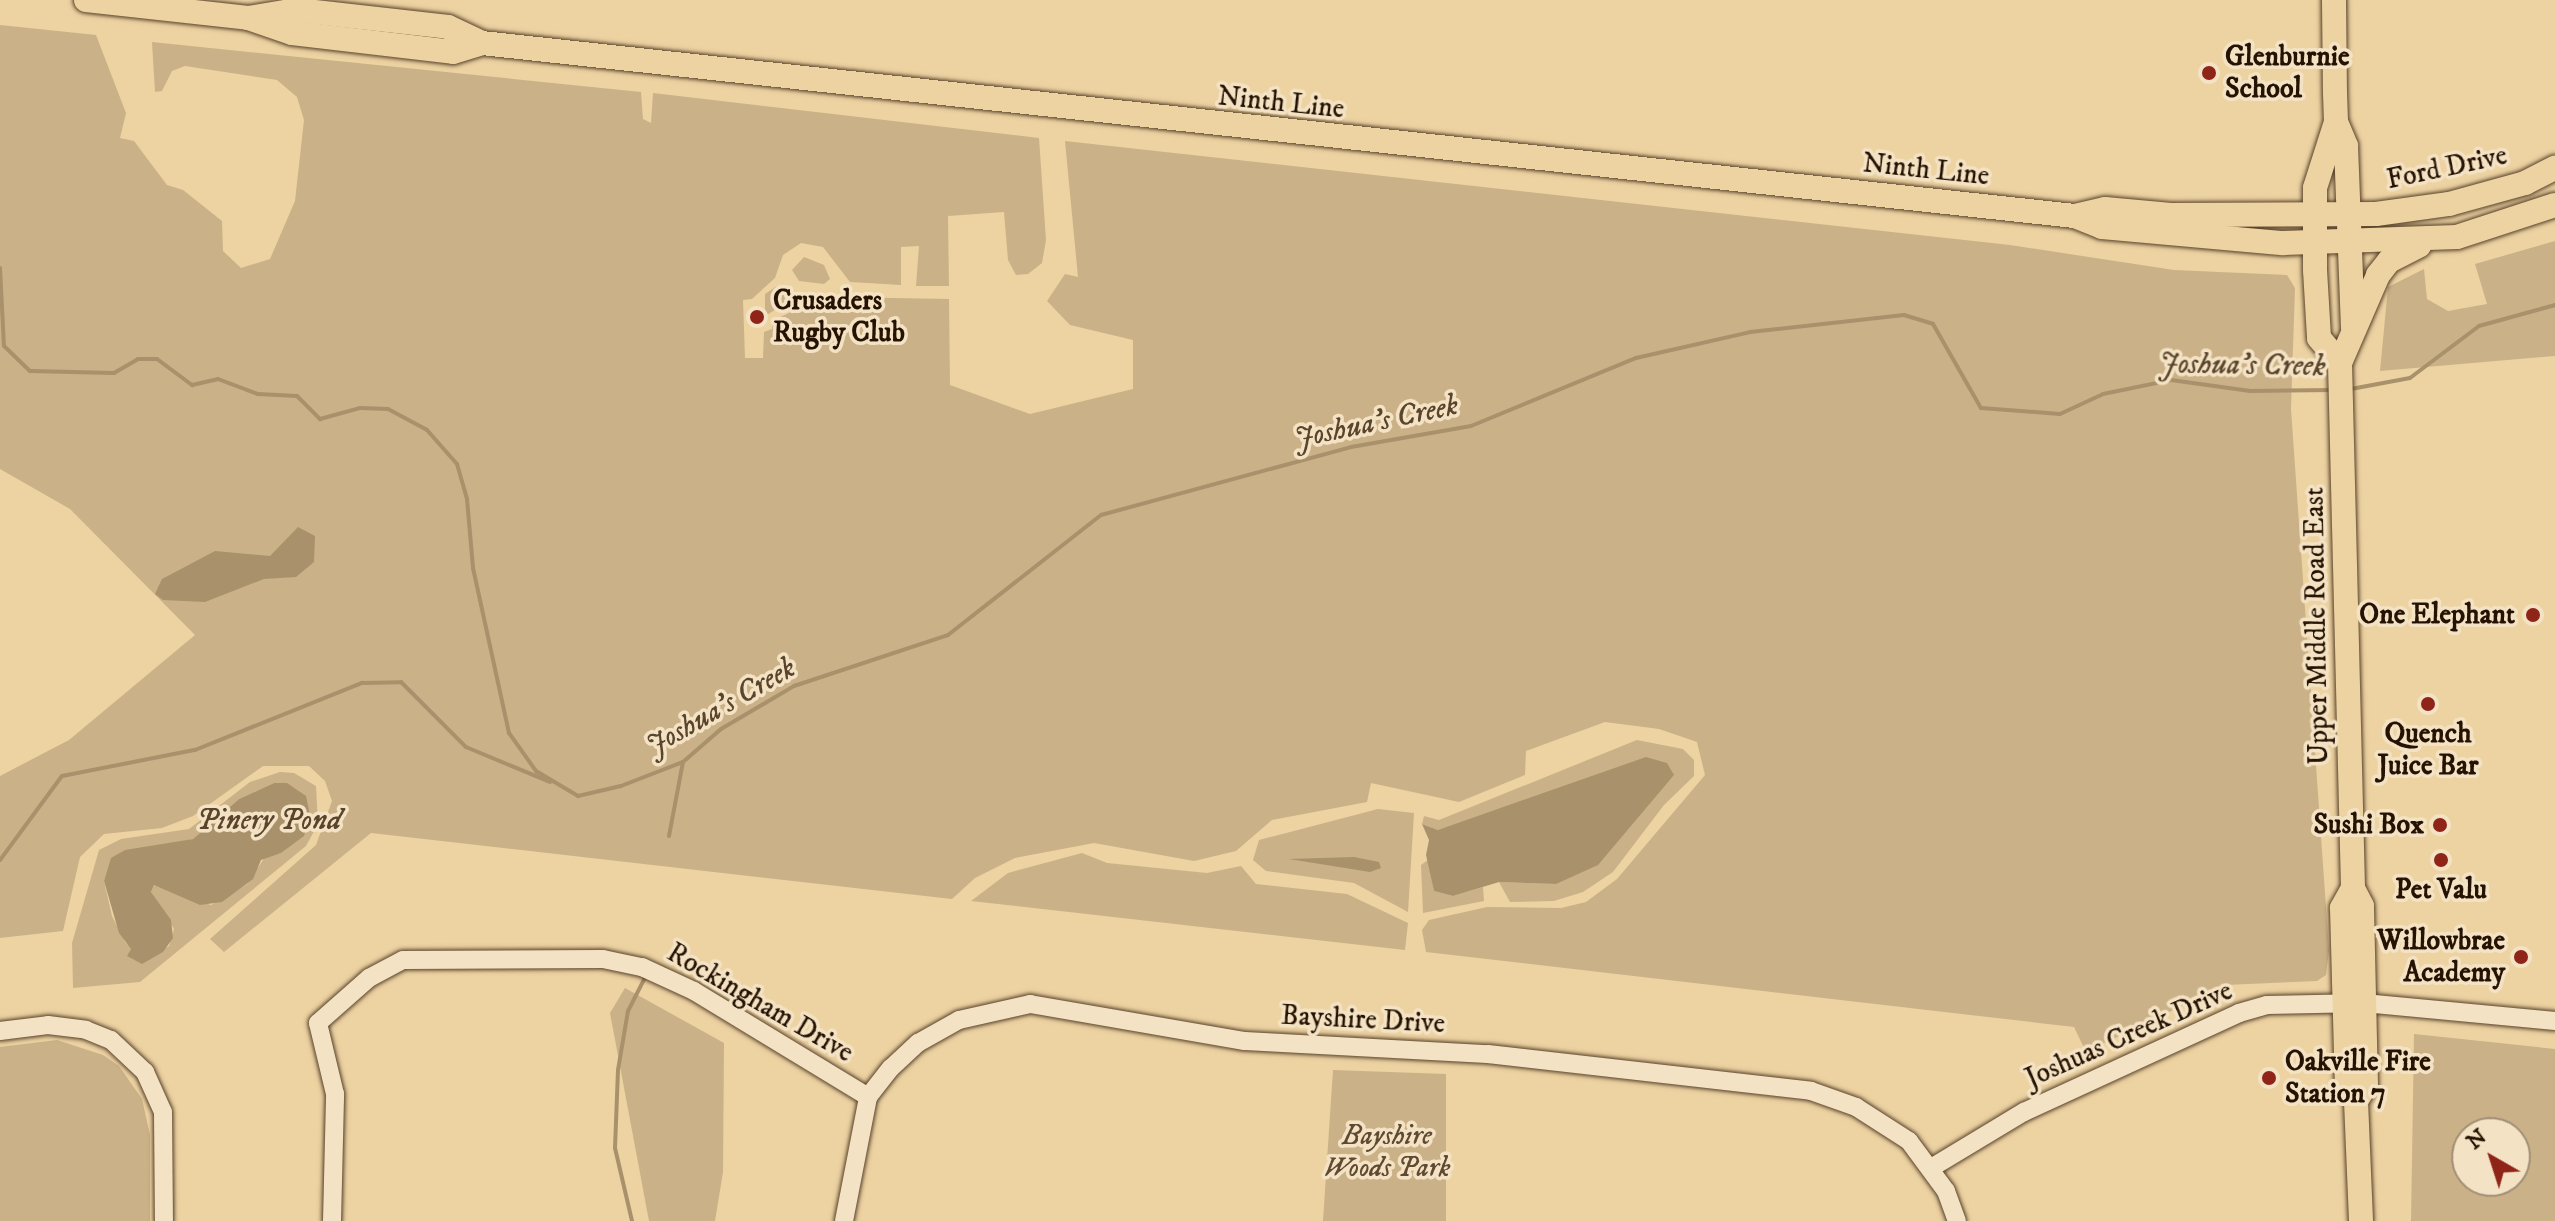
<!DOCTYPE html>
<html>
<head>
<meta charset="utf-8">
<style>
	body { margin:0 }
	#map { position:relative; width:2555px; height:1221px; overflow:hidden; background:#edd2a2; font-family:"IM FELL DW Pica",serif }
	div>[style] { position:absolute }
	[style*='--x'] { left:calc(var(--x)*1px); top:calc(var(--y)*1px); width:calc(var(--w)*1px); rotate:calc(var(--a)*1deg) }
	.green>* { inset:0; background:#cbb187 }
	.water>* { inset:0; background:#a9916c }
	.stream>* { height:4px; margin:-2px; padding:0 2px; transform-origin:2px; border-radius:2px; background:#a9916c }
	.roads { filter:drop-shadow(0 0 2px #57422a) drop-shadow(0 0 2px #57422a) }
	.minor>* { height:18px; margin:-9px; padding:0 9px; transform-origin:9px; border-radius:9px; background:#f3e2c3 }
	.major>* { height:24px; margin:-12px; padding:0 12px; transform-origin:12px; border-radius:12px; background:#edd2a2 }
	.dots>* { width:22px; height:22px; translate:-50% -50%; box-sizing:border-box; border:4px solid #f3e2c3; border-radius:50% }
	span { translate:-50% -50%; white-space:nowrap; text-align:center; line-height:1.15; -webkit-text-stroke:7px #f3e2c3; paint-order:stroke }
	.poi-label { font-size:28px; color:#251202; font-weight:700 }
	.left { translate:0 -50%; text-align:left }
	.right { translate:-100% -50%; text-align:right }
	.street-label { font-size:28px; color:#251202 }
	.park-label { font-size:28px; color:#5f4a31; font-style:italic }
	.water-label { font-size:30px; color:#5a452c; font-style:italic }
	.north { position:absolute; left:2451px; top:1117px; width:80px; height:80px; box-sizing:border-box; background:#f3e2c3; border:2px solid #a18f76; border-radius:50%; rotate:321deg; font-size:22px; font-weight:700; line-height:32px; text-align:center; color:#251202 }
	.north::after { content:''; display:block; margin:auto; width:28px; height:36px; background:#8f2418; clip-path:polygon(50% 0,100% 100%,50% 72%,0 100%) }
</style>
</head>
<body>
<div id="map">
	<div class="green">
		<i style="clip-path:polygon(0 25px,96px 35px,126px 113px,120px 138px,134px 141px,167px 185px,183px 190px,222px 221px,223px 251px,241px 268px,270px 259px,295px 201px,304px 120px,297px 97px,277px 80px,185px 66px,172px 71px,162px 91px,155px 92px,152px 42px,641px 92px,643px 119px,651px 123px,653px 93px,1039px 138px,1046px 240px,1042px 263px,1028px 274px,1016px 275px,1008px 260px,1004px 212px,948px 216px,949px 286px,916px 286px,919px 246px,901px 247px,901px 285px,850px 282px,823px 247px,801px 243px,783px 255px,775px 278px,752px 299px,743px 300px,745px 358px,763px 358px,764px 332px,772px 329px,774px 320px,812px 302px,838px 297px,949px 299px,950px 385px,1030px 414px,1133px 389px,1133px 340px,1070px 325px,1047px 301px,1065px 274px,1078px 277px,1065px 141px,2010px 245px,2174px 270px,2287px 275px,2295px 288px,2291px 409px,2329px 950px,2326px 975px,2317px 981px,2226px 985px,2086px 1052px,2074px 1027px,1426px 952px,1422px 930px,1429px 920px,1487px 907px,1561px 908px,1586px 902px,1617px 879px,1705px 775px,1697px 742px,1659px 729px,1605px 722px,1526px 751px,1525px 775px,1459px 802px,1371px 783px,1367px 802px,1272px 820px,1236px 851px,1194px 861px,1094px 843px,1015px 858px,975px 878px,952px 899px,371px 833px,224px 952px,210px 939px,316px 845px,332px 801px,325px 781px,309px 766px,263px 766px,193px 816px,162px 828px,104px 834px,80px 857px,63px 931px,0 938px,0 776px,69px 740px,195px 635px,70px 509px,0 469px)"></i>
		<i style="clip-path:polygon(2555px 241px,2555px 356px,2380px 371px,2388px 287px,2424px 269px,2427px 299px,2448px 311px,2487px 304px,2475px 264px)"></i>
		<i style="clip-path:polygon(804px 257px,824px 265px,830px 279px,824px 284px,799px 281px,792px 270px)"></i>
		<i style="clip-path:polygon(777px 286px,796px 297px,765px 316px,765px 294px)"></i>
		<i style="clip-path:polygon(1637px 740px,1683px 749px,1694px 760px,1694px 776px,1664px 805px,1613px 872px,1583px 892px,1554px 901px,1510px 902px,1499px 882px,1556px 884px,1674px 775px,1438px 830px,1422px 824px,1424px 816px,1439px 820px)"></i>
		<i style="clip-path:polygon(evenodd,280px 772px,294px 773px,316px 786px,318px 824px,306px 846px,140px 982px,73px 988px,72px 943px,99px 850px,121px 839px,189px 829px,250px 782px,280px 772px,274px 783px,281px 853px,265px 857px,247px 884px,211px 905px,154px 885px,151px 892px,174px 929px,169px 946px,144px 960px,125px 942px,112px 916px,104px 881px,112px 858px,193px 839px,239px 799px,274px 783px)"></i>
		<i style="clip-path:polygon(1378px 809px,1414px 813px,1408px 912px,1354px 883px,1266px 871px,1253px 860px,1259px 840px)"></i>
		<i style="clip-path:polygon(1082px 853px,1107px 863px,1207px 873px,1241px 866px,1256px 884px,1347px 894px,1408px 923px,1405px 950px,971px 901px,1008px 873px)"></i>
		<i style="clip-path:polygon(1428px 860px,1434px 891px,1453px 896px,1483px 887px,1484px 901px,1423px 913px,1421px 865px)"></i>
		<i style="clip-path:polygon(625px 988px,724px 1043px,723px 1172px,715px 1221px,649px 1221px,610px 1013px)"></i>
		<i style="clip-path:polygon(evenodd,2414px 1034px,2555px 1049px,2555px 1221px,2411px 1221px,2414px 1034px,2515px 1133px,2515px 1181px,2467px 1181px,2467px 1133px,2515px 1133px)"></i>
		<i style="clip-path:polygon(57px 1040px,103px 1055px,119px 1066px,142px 1099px,150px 1135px,150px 1221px,0 1221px,0 1047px)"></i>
		<i style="clip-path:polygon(1333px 1070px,1446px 1074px,1446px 1221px,1323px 1221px)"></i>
	</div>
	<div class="water">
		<i style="clip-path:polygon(298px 527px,315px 536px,314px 562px,296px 577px,264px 579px,205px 602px,163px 600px,155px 594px,162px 579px,215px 551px,270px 556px)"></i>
		<i style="clip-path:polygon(1646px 757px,1667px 763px,1674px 775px,1598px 865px,1556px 884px,1499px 882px,1453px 896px,1434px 891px,1426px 855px,1429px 840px,1422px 824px,1438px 830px)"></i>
		<i style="clip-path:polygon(274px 783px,287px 783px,306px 796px,310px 815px,304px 836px,281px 853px,261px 860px,253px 879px,222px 902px,200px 905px,154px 885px,151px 892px,171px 920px,173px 938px,163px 952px,142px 964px,127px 956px,131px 949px,119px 933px,104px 881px,111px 858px,125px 850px,193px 839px,239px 799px)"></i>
		<i style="clip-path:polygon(1354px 857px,1379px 862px,1381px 868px,1370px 872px,1289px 859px)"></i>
	</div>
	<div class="stream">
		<i style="--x:0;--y:268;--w:78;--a:87.1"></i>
		<i style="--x:4;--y:346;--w:36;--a:44"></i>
		<i style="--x:30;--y:371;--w:84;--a:1.4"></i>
		<i style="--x:114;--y:373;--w:28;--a:-30"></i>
		<i style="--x:138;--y:359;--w:19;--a:0"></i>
		<i style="--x:157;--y:359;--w:44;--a:36.6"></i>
		<i style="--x:192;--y:385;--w:27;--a:-13"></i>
		<i style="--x:218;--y:379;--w:43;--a:20.6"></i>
		<i style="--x:258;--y:394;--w:39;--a:3"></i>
		<i style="--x:297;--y:396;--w:33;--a:45"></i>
		<i style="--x:320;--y:419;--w:41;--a:-15.4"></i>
		<i style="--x:360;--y:408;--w:28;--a:2"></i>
		<i style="--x:388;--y:409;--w:44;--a:28.3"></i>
		<i style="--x:427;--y:430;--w:45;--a:48.6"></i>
		<i style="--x:457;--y:464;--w:36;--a:74"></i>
		<i style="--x:467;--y:499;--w:69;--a:85"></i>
		<i style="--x:473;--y:568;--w:169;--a:77.7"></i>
		<i style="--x:509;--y:733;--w:47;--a:54.6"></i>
		<i style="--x:536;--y:771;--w:49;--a:30.8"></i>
		<i style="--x:578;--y:796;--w:44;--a:-13.1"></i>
		<i style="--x:621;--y:786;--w:66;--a:-21.2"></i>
		<i style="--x:683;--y:762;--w:50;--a:-41"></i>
		<i style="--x:721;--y:729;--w:85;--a:-30.5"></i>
		<i style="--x:794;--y:686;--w:162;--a:-18.3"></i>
		<i style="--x:948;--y:635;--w:194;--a:-38.1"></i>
		<i style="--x:1101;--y:515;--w:259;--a:-15.2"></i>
		<i style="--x:1351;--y:447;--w:122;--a:-9.9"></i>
		<i style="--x:1471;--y:426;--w:178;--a:-22.4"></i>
		<i style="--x:1636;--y:358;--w:117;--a:-12.8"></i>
		<i style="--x:1750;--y:332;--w:155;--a:-6.3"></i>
		<i style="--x:1904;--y:315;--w:30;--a:17"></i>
		<i style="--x:1933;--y:324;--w:97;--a:60.3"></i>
		<i style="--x:1981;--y:408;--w:79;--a:4.3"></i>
		<i style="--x:2060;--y:414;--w:47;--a:-24.9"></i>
		<i style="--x:2103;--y:394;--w:69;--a:-11.6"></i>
		<i style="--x:2171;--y:380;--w:80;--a:7.9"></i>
		<i style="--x:2250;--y:391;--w:84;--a:-0.7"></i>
		<i style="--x:2351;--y:389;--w:60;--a:-10.6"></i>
		<i style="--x:2410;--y:378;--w:86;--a:-37"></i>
		<i style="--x:2479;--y:326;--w:79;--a:-15.4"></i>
		<i style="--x:669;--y:836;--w:75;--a:-79.3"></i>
		<i style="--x:0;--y:860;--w:104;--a:-53.6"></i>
		<i style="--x:62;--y:776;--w:136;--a:-11.1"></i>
		<i style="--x:195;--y:750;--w:180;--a:-21.9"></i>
		<i style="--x:362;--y:683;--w:39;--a:-1"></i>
		<i style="--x:401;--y:682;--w:92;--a:45"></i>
		<i style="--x:466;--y:747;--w:91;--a:22.6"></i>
		<i style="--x:632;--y:1221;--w:75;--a:-103.1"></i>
		<i style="--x:615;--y:1148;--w:78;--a:-87.8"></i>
		<i style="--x:618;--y:1070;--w:60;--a:-80.4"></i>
		<i style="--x:628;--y:1011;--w:36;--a:-63"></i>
	</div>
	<div class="roads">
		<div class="minor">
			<i style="--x:0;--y:1031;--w:48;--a:-7.1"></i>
			<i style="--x:48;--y:1025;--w:38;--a:7"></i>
			<i style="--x:86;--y:1030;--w:27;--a:22"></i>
			<i style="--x:111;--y:1040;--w:47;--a:43.3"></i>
			<i style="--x:145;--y:1072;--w:44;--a:65.8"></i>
			<i style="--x:163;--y:1112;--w:109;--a:89.5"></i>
			<i style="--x:1931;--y:1168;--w:109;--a:-31.1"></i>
			<i style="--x:2024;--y:1112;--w:237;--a:-24.7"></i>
			<i style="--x:2239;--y:1013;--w:29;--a:-16"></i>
			<i style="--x:2267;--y:1005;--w:97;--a:-1.2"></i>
			<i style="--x:2364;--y:1003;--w:192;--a:5.4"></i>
			<i style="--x:332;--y:1221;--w:127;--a:-88.6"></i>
			<i style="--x:335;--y:1094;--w:73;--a:-103.5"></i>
			<i style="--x:318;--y:1023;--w:68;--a:-41.4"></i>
			<i style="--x:369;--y:978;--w:38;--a:-28"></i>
			<i style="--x:403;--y:960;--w:200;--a:-0.3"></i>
			<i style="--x:603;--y:959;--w:40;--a:12"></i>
			<i style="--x:642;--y:967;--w:57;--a:24.8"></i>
			<i style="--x:694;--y:991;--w:204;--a:31.3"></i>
			<i style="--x:844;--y:1221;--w:126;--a:-79"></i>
			<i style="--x:868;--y:1097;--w:37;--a:-52"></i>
			<i style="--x:891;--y:1068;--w:37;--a:-43"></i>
			<i style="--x:918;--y:1043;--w:47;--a:-29.3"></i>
			<i style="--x:959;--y:1020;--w:73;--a:-12.7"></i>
			<i style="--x:1030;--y:1004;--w:218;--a:9.8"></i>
			<i style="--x:1245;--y:1041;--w:243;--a:3.1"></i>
			<i style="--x:1488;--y:1054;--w:325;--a:6.5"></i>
			<i style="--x:1811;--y:1091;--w:48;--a:19.6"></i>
			<i style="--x:1856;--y:1107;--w:63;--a:32.7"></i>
			<i style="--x:1909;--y:1141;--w:62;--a:53.5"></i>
			<i style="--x:1946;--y:1191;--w:32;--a:70"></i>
		</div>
		<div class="major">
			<i style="--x:86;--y:0;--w:163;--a:6.3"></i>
			<i style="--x:248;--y:18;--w:46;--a:18.8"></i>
			<i style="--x:292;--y:33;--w:162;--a:6.7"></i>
			<i style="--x:453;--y:52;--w:30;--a:-17"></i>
			<i style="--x:2334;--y:0;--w:93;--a:89.4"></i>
			<i style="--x:2335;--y:93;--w:29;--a:88"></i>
			<i style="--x:2336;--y:122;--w:26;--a:67"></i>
			<i style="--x:2346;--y:146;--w:182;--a:87.8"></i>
			<i style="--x:248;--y:18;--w:50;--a:-9.3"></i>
			<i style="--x:297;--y:10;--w:152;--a:6.4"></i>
			<i style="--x:448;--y:27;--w:38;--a:25"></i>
			<i style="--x:482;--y:43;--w:1602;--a:6.2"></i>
			<i style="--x:2075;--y:216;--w:29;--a:22"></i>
			<i style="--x:2102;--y:227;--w:182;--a:5.1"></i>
			<i style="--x:2283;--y:243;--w:174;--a:-2"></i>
			<i style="--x:2457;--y:237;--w:103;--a:-18.1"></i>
			<i style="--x:2336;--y:122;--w:69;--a:107.7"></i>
			<i style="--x:2315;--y:188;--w:82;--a:90"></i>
			<i style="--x:2315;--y:270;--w:68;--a:86.6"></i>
			<i style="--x:2319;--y:338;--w:33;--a:50"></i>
			<i style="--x:2075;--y:216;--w:31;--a:-13"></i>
			<i style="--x:2105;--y:209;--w:66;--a:5.2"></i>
			<i style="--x:2171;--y:215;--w:205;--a:-0.3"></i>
			<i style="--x:2376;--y:214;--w:74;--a:-7.8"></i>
			<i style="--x:2449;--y:204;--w:79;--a:-15.4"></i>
			<i style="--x:2525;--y:183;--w:34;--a:-27"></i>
			<i style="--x:2353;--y:888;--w:23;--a:119"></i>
			<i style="--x:2342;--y:908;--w:73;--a:88.4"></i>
			<i style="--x:2344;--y:981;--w:105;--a:88.4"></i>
			<i style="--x:2347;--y:1086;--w:17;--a:59"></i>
			<i style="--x:2356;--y:1101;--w:120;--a:87.6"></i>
			<i style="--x:2356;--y:1101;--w:19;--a:-58"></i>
			<i style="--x:2366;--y:1085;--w:179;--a:-91.3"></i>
			<i style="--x:2362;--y:906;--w:20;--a:-117"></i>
			<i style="--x:2353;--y:888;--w:525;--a:-91.42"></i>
			<i style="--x:2340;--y:363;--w:96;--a:-66.6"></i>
			<i style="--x:2378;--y:275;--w:18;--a:-52"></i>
			<i style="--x:2389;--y:261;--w:34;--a:-27"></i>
		</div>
	</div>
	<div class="dots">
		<i style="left:2209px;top:73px;background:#8f2418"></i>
		<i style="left:757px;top:317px;background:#8f2418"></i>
		<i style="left:2533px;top:615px;background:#8f2418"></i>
		<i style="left:2428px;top:704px;background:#8f2418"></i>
		<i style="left:2440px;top:825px;background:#8f2418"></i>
		<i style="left:2441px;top:860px;background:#8f2418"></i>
		<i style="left:2521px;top:957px;background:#8f2418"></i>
		<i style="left:2269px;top:1078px;background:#8f2418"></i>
	</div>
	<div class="poi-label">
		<span class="left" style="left:2225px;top:73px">Glenburnie<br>School</span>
		<span class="left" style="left:773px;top:317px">Crusaders<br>Rugby Club</span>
		<span class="right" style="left:2515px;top:615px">One Elephant</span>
		<span style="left:2428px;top:750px">Quench<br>Juice Bar</span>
		<span class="right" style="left:2424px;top:825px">Sushi Box</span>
		<span style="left:2441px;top:890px">Pet Valu</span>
		<span class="right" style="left:2505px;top:957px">Willowbrae<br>Academy</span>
		<span class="left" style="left:2285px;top:1078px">Oakville Fire<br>Station 7</span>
	</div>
	<div class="street-label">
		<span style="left:1281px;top:103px;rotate:6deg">Ninth Line</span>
		<span style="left:2447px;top:168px;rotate:-12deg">Ford Drive</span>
		<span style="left:1926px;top:170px;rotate:6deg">Ninth Line</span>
		<span style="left:2317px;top:626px;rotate:-91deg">Upper Middle Road East</span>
		<span style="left:760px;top:1003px;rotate:30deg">Rockingham Drive</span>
		<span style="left:1363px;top:1020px;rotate:3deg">Bayshire Drive</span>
		<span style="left:2129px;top:1035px;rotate:-24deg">Joshuas Creek Drive</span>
	</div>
	<div class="park-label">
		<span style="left:1387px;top:1152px">Bayshire<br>Woods Park</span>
	</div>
	<div class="water-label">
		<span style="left:2242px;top:366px;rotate:1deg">Joshua's Creek</span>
		<span style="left:1376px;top:423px;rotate:-12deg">Joshua's Creek</span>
		<span style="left:721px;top:708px;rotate:-30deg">Joshua's Creek</span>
		<span style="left:269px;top:821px">Pinery Pond</span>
	</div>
	<div class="north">N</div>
</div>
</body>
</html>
